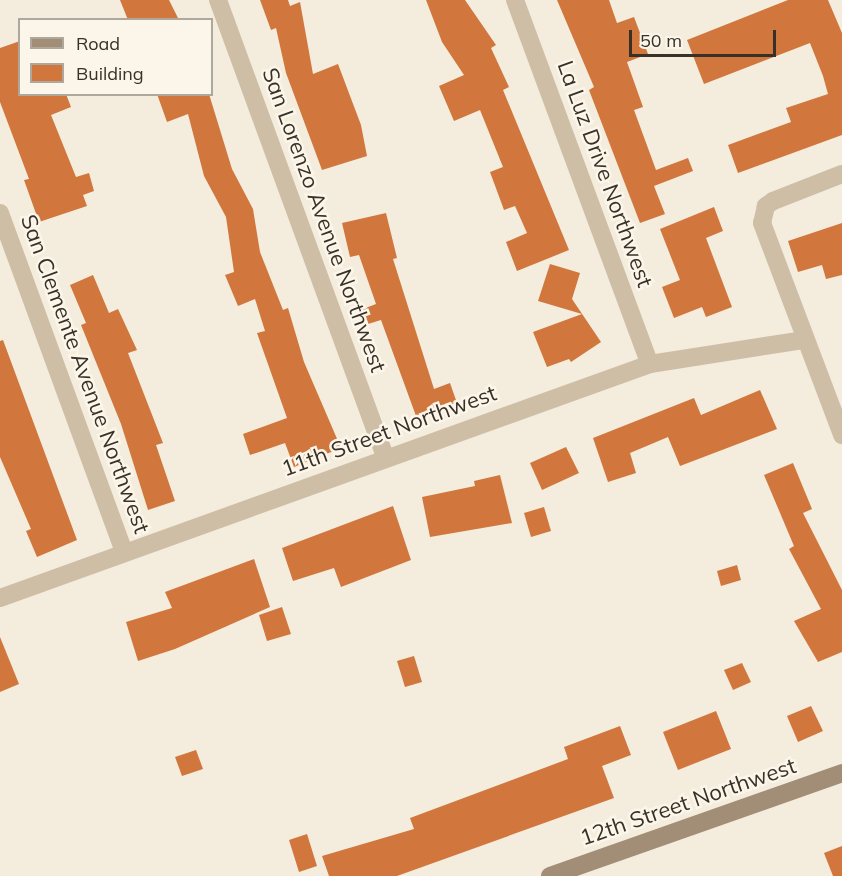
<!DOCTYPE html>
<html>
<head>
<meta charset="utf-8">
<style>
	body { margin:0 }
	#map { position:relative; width:842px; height:876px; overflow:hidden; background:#f4ecdc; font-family:Mulish,sans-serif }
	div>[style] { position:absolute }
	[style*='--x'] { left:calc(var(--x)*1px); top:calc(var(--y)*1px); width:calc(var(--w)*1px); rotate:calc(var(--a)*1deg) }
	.building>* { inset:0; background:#d1773d }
	.street>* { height:18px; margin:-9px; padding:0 9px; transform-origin:9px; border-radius:9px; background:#cebea6 }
	.secondary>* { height:18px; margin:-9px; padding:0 9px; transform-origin:9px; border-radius:9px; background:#a28d77 }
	span { translate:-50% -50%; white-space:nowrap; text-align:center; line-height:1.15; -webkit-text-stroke:5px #fbf6e9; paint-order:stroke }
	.street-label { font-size:22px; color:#393028 }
	.legend { position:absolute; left:18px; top:18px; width:195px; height:78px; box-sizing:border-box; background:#fbf6e9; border:2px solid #ada79c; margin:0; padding:8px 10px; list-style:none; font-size:18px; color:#393028 }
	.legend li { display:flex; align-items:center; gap:12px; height:30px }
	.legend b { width:30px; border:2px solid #ada79c }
	.scale { position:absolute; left:629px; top:30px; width:147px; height:27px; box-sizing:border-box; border:3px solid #393028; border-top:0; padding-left:8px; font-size:18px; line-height:21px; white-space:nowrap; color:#393028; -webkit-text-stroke:4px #fbf6e9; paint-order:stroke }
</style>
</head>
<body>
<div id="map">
	<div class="building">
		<i style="clip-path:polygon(120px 0,169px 0,179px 20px,128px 20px)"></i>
		<i style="clip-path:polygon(260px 0,288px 0,290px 6px,300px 2px,313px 74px,338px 64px,361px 125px,367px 156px,322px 170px,286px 73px,276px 28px,271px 30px)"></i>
		<i style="clip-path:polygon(426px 0,465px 0,496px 45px,491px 48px,509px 87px,503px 90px,569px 250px,517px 271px,506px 242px,527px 233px,515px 206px,504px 210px,490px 172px,503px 167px,480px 110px,454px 121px,439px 86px,464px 75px,442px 42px)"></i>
		<i style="clip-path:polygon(557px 0,609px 0,617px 23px,634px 17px,648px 54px,627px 62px,643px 107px,634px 110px,656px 170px,688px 158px,693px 171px,654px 186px,665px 214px,640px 223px,589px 90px,594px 87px)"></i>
		<i style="clip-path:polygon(788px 0,828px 0,842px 33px,842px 135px,738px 173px,728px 145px,791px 122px,786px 108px,828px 94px,823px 76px,810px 43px,704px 84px,687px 40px)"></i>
		<i style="clip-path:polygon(20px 41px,20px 94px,66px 94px,71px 107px,51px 115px,76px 177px,89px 173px,94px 191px,83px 195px,87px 206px,39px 222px,24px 180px,29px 179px,0 102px,0 48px)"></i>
		<i style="clip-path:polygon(157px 94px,209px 94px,232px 169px,253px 209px,260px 252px,283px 310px,288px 308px,304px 362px,341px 448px,294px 467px,285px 443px,250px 455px,243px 434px,287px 418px,257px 333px,265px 331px,255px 299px,238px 306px,225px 275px,234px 272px,226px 217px,204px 176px,188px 114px,167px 122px)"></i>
		<i style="clip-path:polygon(714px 207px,723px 231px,706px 238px,732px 307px,706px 317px,702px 307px,674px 318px,662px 287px,680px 280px,660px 229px)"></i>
		<i style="clip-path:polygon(386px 213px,397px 258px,393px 259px,434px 389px,450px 383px,457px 403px,416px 416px,381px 320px,368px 324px,363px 309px,376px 304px,359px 255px,350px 257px,342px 223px)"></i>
		<i style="clip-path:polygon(842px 223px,842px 275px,826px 279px,822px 265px,798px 272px,788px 241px)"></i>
		<i style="clip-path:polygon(550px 264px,580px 273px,572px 299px,601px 342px,571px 362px,569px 359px,547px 367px,533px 332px,582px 314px,538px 301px)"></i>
		<i style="clip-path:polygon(93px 275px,109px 313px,118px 309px,137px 350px,128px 353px,163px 443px,156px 445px,175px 501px,148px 510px,121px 424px,81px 325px,86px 323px,70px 285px)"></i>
		<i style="clip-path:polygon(3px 340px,77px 540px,37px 557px,26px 531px,31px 529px,0 457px,0 341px)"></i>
		<i style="clip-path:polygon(760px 390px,777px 429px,680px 466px,668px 437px,630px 453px,636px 473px,608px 482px,593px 438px,694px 398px,701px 415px)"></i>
		<i style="clip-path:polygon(566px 447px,579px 473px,542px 490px,530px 463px)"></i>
		<i style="clip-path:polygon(793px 463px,812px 509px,803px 513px,842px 590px,842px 652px,818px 662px,794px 621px,821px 609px,789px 549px,794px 546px,764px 475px)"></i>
		<i style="clip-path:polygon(500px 475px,512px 523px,430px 537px,422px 497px,475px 486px,474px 481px)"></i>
		<i style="clip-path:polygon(393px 506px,411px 560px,341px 587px,334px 568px,293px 581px,282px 548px)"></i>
		<i style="clip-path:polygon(544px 507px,551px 531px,531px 537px,524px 513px)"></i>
		<i style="clip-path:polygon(254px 559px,270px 607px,175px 649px,138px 661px,126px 622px,172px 608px,165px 592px)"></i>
		<i style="clip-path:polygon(737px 565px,741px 580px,721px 586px,717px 571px)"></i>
		<i style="clip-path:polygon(282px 607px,291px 634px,267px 641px,259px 615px)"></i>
		<i style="clip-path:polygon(0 637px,19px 684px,0 692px)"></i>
		<i style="clip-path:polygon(414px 656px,422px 682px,405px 687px,397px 661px)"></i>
		<i style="clip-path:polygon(742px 663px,751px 682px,733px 690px,724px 670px)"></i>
		<i style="clip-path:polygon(811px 706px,823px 731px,798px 742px,787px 716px)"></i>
		<i style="clip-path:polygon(716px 711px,731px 749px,678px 770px,663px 732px)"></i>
		<i style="clip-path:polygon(620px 726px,631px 755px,602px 766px,614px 798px,397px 876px,329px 876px,322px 856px,414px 829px,410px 818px,568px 759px,564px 747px)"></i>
		<i style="clip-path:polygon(196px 750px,203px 769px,182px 776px,175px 757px)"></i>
		<i style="clip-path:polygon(307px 834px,317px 866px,299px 872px,289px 840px)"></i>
		<i style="clip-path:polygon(842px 846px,842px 876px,833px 876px,824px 853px)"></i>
	</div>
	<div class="street">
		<i style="--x:218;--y:0;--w:487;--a:69.9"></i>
		<i style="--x:515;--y:0;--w:388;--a:69.7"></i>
		<i style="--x:842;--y:174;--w:74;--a:158.6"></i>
		<i style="--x:773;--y:201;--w:9;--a:144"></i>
		<i style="--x:766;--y:206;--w:17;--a:103"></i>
		<i style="--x:762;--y:223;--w:227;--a:69.3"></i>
		<i style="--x:0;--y:213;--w:361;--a:69.9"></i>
		<i style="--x:0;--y:598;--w:691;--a:-19.8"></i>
		<i style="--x:650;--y:364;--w:155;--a:-8.9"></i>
	</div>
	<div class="secondary">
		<i style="--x:550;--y:876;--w:310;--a:-19.4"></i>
	</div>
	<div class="street-label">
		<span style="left:605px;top:174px;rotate:70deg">La Luz Drive Northwest</span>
		<span style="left:324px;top:220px;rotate:70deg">San Lorenzo Avenue Northwest</span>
		<span style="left:85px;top:374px;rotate:70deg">San Clemente Avenue Northwest</span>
		<span style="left:389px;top:431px;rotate:-20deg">11th Street Northwest</span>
		<span style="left:688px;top:802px;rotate:-19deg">12th Street Northwest</span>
	</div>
	<ul class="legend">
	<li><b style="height:8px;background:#a28d77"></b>Road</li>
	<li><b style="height:16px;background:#d1773d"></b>Building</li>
	</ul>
	<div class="scale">50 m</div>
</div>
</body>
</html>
